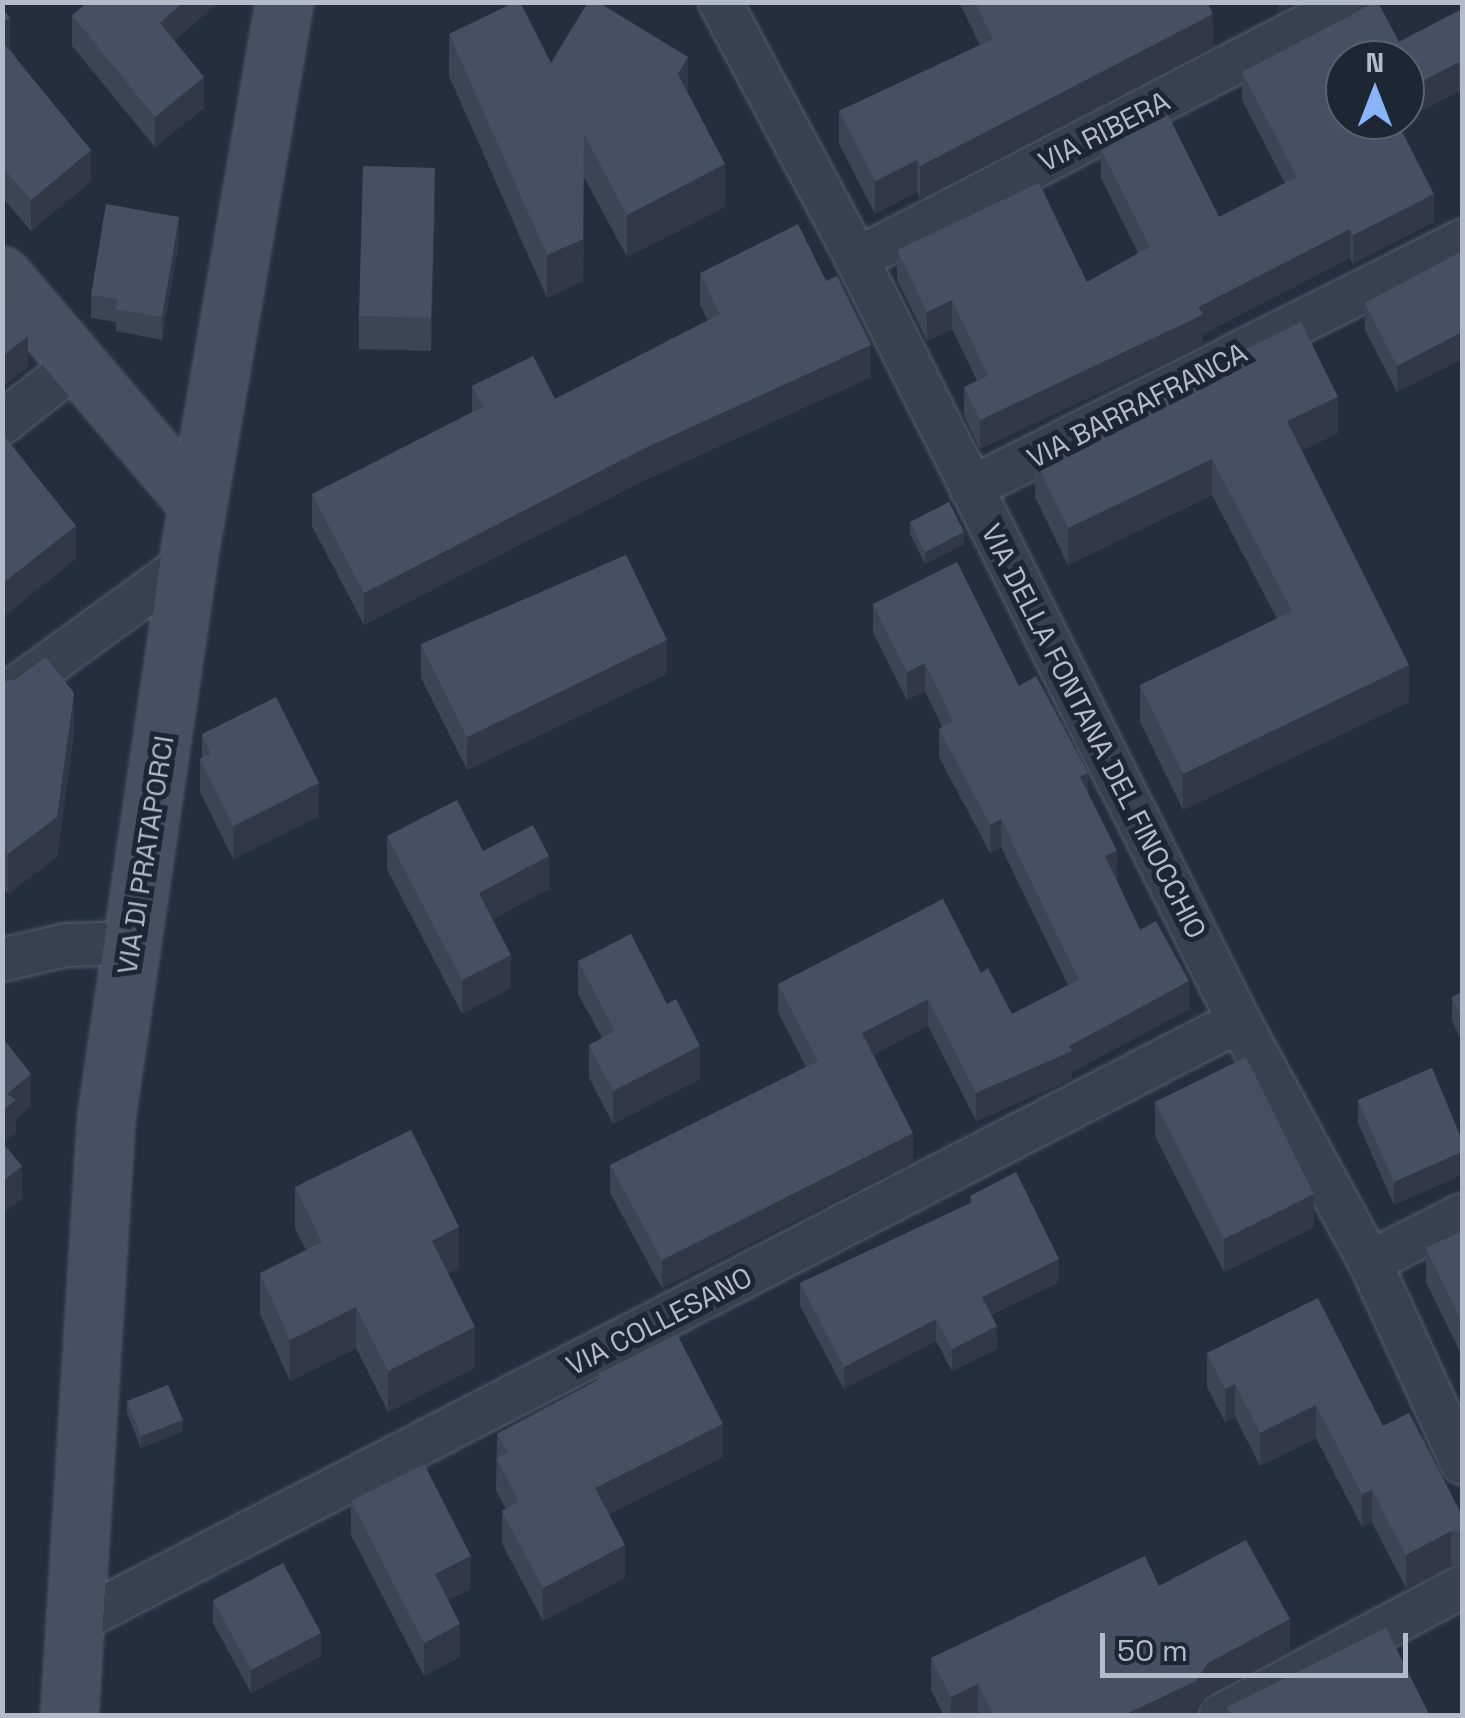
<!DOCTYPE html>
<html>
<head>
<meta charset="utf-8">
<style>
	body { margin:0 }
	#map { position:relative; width:1465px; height:1718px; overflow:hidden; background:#242f3e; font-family:"Space Grotesk",sans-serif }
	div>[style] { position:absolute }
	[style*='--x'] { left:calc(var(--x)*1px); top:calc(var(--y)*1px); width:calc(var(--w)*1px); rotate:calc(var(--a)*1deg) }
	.roads { filter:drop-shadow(0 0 2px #565f6c) drop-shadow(0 0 2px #565f6c) }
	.street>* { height:42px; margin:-21px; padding:0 21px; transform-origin:21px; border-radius:21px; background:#38414e }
	.secondary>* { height:55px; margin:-27.5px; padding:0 27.5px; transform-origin:27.5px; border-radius:27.5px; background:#465061 }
	.wall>* { inset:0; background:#3b4654 }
	.shaded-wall>* { inset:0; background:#303945 }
	.building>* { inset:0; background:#455162 }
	span { translate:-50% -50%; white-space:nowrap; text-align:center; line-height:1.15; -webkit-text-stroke:10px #1d2633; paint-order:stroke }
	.street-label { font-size:28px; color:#b4bcc9 }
	.frame { position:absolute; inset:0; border:5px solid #b4bcc9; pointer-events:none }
	.north { position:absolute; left:1325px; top:40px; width:100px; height:100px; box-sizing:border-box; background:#1d2633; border:2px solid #59626f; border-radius:50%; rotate:0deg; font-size:28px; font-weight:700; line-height:40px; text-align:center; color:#b4bcc9 }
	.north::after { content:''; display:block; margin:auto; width:35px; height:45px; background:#8ab4f8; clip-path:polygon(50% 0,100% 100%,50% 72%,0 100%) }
	.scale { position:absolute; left:1100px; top:1633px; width:308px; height:45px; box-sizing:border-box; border:5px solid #b4bcc9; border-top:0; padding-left:12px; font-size:30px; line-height:35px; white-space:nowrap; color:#b4bcc9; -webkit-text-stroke:8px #1d2633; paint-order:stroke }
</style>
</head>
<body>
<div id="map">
	<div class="roads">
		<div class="street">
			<i style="--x:720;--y:2;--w:291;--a:61.9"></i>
			<i style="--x:857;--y:259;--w:852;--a:63.37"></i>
			<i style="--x:1239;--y:1021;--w:274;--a:61.5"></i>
			<i style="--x:1370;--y:1262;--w:221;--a:65.4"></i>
			<i style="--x:857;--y:259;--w:558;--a:-27.44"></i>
			<i style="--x:2;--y:423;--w:95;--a:-38.2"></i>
			<i style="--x:971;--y:488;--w:550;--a:-26.7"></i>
			<i style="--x:2;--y:698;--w:230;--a:-36"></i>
			<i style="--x:2;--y:960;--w:66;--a:-13.2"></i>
			<i style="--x:66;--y:945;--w:65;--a:-1.8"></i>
			<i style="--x:1370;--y:1262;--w:103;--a:-27.1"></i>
			<i style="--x:78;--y:1621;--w:1307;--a:-27.33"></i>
			<i style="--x:1220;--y:1716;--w:274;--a:-28.1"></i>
		</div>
		<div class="secondary">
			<i style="--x:2;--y:275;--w:301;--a:49.6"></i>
			<i style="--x:69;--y:1716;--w:600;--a:-86.47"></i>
			<i style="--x:106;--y:1117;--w:576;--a:-81.62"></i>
			<i style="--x:190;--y:547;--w:553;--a:-80.21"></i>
		</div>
	</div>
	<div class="wall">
		<i style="clip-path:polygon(959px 2px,1207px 2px,1213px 46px,920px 198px,917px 192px,875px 214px,839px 144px,839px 111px,980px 45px)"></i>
		<i style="clip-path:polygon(2px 8px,10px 49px,91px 181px,31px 231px,2px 197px)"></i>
		<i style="clip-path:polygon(1462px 9px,1462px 98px,1459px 91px,1397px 123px,1434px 222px,1353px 264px,1350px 258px,1203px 334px,1203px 343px,1194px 348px,980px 449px,964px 416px,964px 387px,977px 381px,952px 329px,927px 341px,897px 279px,897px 250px,1087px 282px,1138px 253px,1101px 178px,1101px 149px,1219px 217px,1285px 183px,1242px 100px,1242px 72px,1399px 42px)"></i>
		<i style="clip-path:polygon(72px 15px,174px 41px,204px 108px,155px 147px,72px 46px)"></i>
		<i style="clip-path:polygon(449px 34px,551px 63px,688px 94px,725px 207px,627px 257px,584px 177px,583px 281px,547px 298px,449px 76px)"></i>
		<i style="clip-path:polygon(435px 201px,431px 351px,359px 349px,359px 316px)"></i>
		<i style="clip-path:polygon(179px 240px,162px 340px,116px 331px,116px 322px,91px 318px,91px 295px)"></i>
		<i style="clip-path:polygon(1462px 251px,1462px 359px,1397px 392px,1365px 330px,1365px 303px)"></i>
		<i style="clip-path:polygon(700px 273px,871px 377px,643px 481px,364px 625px,312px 526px,312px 494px,472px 412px,472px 386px,555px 399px,708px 321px,700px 305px)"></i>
		<i style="clip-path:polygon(1215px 364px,1338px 433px,1301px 451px,1409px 702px,1183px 810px,1140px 722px,1140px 685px,1277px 619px,1212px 495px,1068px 565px,1035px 497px,1035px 460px,1215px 372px)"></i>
		<i style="clip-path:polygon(910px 522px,964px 544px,925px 564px,910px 534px)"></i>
		<i style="clip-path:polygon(873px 604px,1019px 686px,1088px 794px,1116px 879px,1140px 930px,1189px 1009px,1072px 1072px,1072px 1079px,976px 1121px,928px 1026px,873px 1055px,913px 1161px,662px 1288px,610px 1193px,610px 1165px,806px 1067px,778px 1012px,778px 984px,981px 973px,1012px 1014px,1068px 985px,1001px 847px,990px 853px,939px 757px,939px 729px,942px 727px,925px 691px,907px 700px,873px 632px)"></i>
		<i style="clip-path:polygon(421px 644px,667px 674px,467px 770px,421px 678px)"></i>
		<i style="clip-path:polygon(2px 682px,74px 733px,57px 857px,8px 894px,2px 886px)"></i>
		<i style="clip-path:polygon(202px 734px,319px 816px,233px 859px,200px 792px,200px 759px,202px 758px)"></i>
		<i style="clip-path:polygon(387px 836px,483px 851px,549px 889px,492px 919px,511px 988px,462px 1014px,387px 869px)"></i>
		<i style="clip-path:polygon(578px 961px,700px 1079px,613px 1124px,589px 1078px,589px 1045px,602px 1038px,578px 994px)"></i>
		<i style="clip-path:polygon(1462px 992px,1462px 1042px,1452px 1020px,1452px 997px)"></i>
		<i style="clip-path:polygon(1432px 1068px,1394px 1205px,1358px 1123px,1358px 1100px)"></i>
		<i style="clip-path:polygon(1155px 1102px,1314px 1227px,1224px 1272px,1155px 1136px)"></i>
		<i style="clip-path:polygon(295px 1187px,459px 1268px,448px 1274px,475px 1368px,388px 1412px,356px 1348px,290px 1381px,260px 1314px,260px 1273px,306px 1250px,295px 1228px)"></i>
		<i style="clip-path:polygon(970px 1196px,1059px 1282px,991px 1315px,997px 1349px,952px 1371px,936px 1341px,844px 1389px,800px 1306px,800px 1283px,970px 1203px)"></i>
		<i style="clip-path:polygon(1462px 1231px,1462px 1356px,1426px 1282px,1426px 1248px)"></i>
		<i style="clip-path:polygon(1207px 1353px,1383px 1426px,1462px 1515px,1462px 1564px,1451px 1565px,1406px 1588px,1372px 1523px,1362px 1527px,1316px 1438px,1260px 1466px,1235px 1417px,1225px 1422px,1207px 1387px)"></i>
		<i style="clip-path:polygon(598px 1374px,723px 1457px,609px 1514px,625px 1578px,543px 1621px,502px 1544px,502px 1511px,506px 1509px,496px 1491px,497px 1434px,598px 1380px)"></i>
		<i style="clip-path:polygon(127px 1401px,183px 1431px,141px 1448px,127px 1413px)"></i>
		<i style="clip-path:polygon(351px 1501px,471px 1589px,448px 1600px,460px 1657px,424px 1676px,351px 1535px)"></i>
		<i style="clip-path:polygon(1159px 1586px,1290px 1651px,1208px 1694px,1196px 1712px,1188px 1716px,944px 1716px,931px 1690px,931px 1658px)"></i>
		<i style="clip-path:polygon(213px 1600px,321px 1656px,251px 1693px,213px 1623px)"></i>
	</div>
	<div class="shaded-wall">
		<i style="clip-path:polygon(183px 2px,219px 2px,160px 54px,160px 23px)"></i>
		<i style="clip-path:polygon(1278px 2px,1297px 2px,1278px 12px)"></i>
		<i style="clip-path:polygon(1213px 14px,1213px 46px,920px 198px,920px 166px)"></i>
		<i style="clip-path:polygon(10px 18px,10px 49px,2px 54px,2px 23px)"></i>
		<i style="clip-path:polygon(688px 57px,688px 100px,678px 74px)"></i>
		<i style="clip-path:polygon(1459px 62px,1459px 91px,1405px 118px,1405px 90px)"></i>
		<i style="clip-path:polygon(204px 77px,204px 108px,155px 147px,155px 117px)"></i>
		<i style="clip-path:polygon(91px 150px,91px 181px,31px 231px,31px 200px)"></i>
		<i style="clip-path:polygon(917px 160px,917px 192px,875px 214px,875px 181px)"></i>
		<i style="clip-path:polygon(725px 164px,725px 207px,627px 257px,627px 215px)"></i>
		<i style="clip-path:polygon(435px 168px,435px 201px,431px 351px,431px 318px)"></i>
		<i style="clip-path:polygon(584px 177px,583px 281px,547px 298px,547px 255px)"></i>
		<i style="clip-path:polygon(1434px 194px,1434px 222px,1353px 264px,1353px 235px)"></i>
		<i style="clip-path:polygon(179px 217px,179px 240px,162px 340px,162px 317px)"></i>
		<i style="clip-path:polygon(1350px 229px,1350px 258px,1203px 334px,1203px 343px,1194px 348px,980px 449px,980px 420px)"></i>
		<i style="clip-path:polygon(952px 300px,952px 329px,927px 341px,927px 312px)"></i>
		<i style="clip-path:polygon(1462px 332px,1462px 359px,1397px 392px,1397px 366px)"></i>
		<i style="clip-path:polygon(28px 336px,28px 367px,2px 388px,2px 357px)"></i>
		<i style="clip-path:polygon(871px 345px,871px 377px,643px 481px,364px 625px,364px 593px,643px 449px)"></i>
		<i style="clip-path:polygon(1338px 397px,1338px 433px,1287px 458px,1287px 421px)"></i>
		<i style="clip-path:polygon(1212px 459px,1212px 495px,1068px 565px,1068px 528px)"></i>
		<i style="clip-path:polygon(76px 526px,76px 559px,2px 618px,2px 584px)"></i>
		<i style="clip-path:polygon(964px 532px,964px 544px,925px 564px,925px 552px)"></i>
		<i style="clip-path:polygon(667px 640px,667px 674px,467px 770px,467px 737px)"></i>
		<i style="clip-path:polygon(925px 663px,925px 691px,907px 700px,907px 672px)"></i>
		<i style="clip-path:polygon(1409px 665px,1409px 702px,1183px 810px,1183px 774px)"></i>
		<i style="clip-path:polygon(74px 693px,74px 733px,57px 857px,8px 894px,8px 854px)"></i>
		<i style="clip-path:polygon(1088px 773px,1088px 801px,1080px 777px)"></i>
		<i style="clip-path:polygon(319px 783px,319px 816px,233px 859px,233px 826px)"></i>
		<i style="clip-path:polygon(1001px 819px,1001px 847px,990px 853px,990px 825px)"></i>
		<i style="clip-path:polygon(1117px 851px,1117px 879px,1105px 884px,1105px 856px)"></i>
		<i style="clip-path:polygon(549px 856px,549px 889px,479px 927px,479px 893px)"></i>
		<i style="clip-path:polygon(511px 955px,511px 988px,462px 1014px,462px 980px)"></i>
		<i style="clip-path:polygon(1189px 981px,1189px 1009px,1072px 1072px,1072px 1079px,976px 1121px,976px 1093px,1069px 1046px)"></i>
		<i style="clip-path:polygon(928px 999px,928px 1026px,862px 1061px,862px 1033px)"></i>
		<i style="clip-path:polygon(700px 1046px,700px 1079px,613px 1124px,613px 1091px)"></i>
		<i style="clip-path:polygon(31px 1074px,31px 1107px,16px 1119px,16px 1133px,2px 1144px,2px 1111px,7px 1094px)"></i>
		<i style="clip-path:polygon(913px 1133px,913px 1161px,662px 1288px,662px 1260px)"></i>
		<i style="clip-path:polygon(1462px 1152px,1462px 1175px,1394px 1205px,1394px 1182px)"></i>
		<i style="clip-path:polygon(22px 1166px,22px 1199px,2px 1215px,2px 1182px)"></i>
		<i style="clip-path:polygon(1314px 1194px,1314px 1227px,1224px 1272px,1224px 1239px)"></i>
		<i style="clip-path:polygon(459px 1227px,459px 1268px,432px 1282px,432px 1241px)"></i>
		<i style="clip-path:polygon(1059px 1259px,1059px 1282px,982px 1320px,982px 1297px)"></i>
		<i style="clip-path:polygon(356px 1307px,356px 1348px,290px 1381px,290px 1340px)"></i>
		<i style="clip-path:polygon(936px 1319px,936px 1341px,844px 1389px,844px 1367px)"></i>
		<i style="clip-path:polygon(997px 1326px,997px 1349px,952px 1371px,952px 1349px)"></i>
		<i style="clip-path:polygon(475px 1327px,475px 1368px,388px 1412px,388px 1371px)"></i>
		<i style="clip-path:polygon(1235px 1384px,1235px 1417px,1225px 1422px,1225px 1389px)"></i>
		<i style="clip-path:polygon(1316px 1405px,1316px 1438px,1260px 1466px,1260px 1433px)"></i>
		<i style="clip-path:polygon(183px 1420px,183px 1431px,141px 1448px,141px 1436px)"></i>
		<i style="clip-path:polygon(723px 1424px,723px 1457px,595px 1521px,595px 1488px)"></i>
		<i style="clip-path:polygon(1372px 1490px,1372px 1523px,1362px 1527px,1362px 1494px)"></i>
		<i style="clip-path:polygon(1451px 1531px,1451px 1565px,1406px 1588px,1406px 1555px)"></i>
		<i style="clip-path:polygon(625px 1545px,625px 1578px,543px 1621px,543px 1588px)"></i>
		<i style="clip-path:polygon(471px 1556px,471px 1589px,435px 1607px,435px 1574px)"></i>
		<i style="clip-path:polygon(1290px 1619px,1290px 1651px,1208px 1694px,1196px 1712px,1188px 1716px,1122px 1716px,1208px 1663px)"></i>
		<i style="clip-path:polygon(460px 1624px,460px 1657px,424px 1676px,424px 1643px)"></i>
		<i style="clip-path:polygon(321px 1633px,321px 1656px,251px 1693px,251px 1670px)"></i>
		<i style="clip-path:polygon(978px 1684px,978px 1715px,951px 1716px,951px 1697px)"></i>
	</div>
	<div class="building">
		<i style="clip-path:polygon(88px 2px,183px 2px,160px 23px,204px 77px,155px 117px,72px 15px)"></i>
		<i style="clip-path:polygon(515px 2px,520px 2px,551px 63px,588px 2px,598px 2px,688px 57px,678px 74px,725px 164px,627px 215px,584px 134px,583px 239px,547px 255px,449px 34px)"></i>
		<i style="clip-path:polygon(975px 2px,1207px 2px,1213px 14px,920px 166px,917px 160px,875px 181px,839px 111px,993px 39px)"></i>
		<i style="clip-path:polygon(1376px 2px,1378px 2px,1399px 42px,1462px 9px,1462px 69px,1459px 62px,1405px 90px,1405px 60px,1345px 60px,1345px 120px,1396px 120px,1434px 194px,1353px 235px,1350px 229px,1198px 307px,1203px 314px,1194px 319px,980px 420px,964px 387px,988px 376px,952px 300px,927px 312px,897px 250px,1039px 183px,1087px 282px,1150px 247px,1101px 149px,1168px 115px,1219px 217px,1297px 177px,1242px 72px)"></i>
		<i style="clip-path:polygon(2px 8px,10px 18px,2px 23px)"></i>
		<i style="clip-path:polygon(2px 41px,91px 150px,31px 200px,2px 166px)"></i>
		<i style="clip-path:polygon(363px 166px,435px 168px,431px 318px,359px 316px)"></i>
		<i style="clip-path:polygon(106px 204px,179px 217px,162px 317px,116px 309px,117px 299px,91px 295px)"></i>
		<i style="clip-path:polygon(798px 224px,826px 281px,837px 276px,871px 345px,643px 449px,364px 593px,312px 494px,483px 407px,472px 386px,533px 356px,555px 399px,720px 314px,700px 273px)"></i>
		<i style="clip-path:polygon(1462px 251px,1462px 332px,1397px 366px,1365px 303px)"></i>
		<i style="clip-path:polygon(2px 307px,28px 336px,2px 357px)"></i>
		<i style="clip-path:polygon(1301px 322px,1338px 397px,1287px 421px,1409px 665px,1183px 774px,1140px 685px,1292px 611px,1212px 459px,1068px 528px,1035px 460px,1218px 371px,1215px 364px)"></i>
		<i style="clip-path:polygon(6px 438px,76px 526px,2px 584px,2px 441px)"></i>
		<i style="clip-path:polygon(949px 502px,964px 532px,925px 552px,910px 522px)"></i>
		<i style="clip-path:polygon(626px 555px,667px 640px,467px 737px,421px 644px)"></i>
		<i style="clip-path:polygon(957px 562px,1019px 686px,1036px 676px,1088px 773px,1080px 777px,1117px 851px,1105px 856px,1140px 930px,1156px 921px,1189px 981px,1069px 1046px,1072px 1051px,976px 1093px,928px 999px,862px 1033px,913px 1133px,662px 1260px,610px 1165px,818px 1061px,778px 984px,943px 899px,981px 973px,988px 968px,1012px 1014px,1079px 980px,1001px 819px,990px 825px,939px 729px,953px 721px,925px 663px,907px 672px,873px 604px)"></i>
		<i style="clip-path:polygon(46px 657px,74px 693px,57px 817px,8px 854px,2px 846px,2px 682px,16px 679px)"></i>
		<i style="clip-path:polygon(276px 697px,319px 783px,233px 826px,200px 759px,211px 754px,202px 734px)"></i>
		<i style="clip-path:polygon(457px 800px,483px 851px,533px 825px,549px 856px,479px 893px,511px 955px,462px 980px,387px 836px)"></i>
		<i style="clip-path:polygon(631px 934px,667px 1004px,676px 999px,700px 1046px,613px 1091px,589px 1045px,615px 1031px,578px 961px)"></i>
		<i style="clip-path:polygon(1462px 992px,1462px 1019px,1452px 997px)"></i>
		<i style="clip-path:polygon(2px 1037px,31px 1074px,7px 1094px,16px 1100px,2px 1111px)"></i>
		<i style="clip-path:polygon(1246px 1057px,1314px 1194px,1224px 1239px,1155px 1102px)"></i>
		<i style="clip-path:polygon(1432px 1068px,1462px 1140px,1462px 1152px,1394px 1182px,1358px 1100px)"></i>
		<i style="clip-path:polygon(411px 1130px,459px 1227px,432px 1241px,475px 1327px,388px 1371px,356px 1307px,290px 1340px,260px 1273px,322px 1242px,295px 1187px)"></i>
		<i style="clip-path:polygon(2px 1142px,22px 1166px,2px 1182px)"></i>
		<i style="clip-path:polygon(1016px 1172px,1059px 1259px,982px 1297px,997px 1326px,952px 1349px,936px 1319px,844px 1367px,800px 1283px,973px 1202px,970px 1196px)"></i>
		<i style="clip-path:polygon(1462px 1231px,1462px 1323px,1426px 1248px)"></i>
		<i style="clip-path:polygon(1318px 1298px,1383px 1426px,1409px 1413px,1462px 1515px,1462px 1531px,1451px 1531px,1406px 1555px,1372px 1490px,1362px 1494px,1316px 1405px,1260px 1433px,1235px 1384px,1225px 1389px,1207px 1353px)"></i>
		<i style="clip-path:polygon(677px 1334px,723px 1424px,595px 1488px,625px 1545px,543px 1588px,502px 1511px,519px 1502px,496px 1458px,508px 1452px,497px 1434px,600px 1379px,598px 1374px)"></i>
		<i style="clip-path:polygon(168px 1385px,183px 1420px,141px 1436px,127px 1401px)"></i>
		<i style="clip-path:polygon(424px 1464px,471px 1556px,435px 1574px,460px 1624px,424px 1643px,351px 1501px)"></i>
		<i style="clip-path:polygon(1246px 1540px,1290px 1619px,1208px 1663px,1196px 1681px,1122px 1716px,994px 1716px,978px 1684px,951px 1697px,931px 1658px,1145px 1556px,1159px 1586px)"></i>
		<i style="clip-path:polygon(283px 1563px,321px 1633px,251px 1670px,213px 1600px)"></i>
		<i style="clip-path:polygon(1386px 1628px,1430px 1716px,1231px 1716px,1227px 1707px)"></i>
	</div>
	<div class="street-label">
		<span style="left:1104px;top:131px;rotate:-27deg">VIA RIBERA</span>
		<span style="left:1137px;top:405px;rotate:-27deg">VIA BARRAFRANCA</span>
		<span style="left:1094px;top:731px;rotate:63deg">VIA DELLA FONTANA DEL FINOCCHIO</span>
		<span style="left:145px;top:855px;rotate:-81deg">VIA DI PRATAPORCI</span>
		<span style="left:659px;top:1321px;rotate:-27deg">VIA COLLESANO</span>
	</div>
	<div class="frame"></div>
	<div class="north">N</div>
	<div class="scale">50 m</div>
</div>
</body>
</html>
